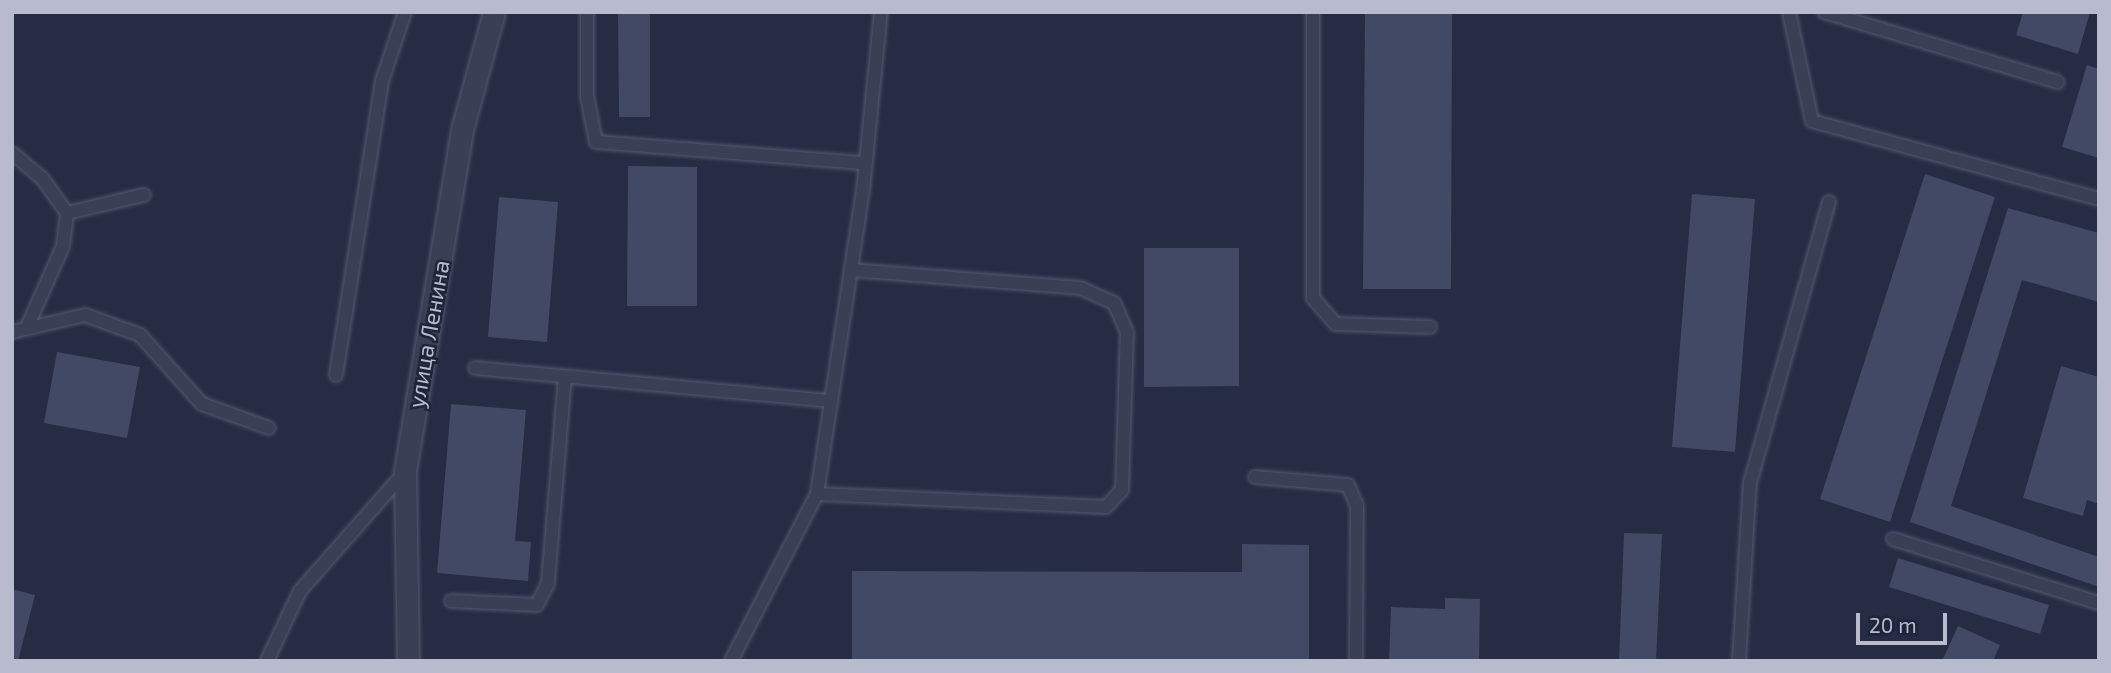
<!DOCTYPE html>
<html>
<head>
<meta charset="utf-8">
<style>
	body { margin:0 }
	#map { position:relative; width:2111px; height:673px; overflow:hidden; background:#252c44; font-family:"Exo 2",sans-serif }
	div>[style] { position:absolute }
	[style*='--x'] { left:calc(var(--x)*1px); top:calc(var(--y)*1px); width:calc(var(--w)*1px); rotate:calc(var(--a)*1deg) }
	.building>* { inset:0; background:#414964 }
	.roads { filter:drop-shadow(0 0 2px #555a6e) drop-shadow(0 0 2px #555a6e) }
	.service>* { height:12px; margin:-6px; padding:0 6px; transform-origin:6px; border-radius:6px; background:#393f54 }
	.minor>* { height:21px; margin:-10.5px; padding:0 10.5px; transform-origin:10.5px; border-radius:10.5px; background:#393f54 }
	span { translate:-50% -50%; white-space:nowrap; text-align:center; line-height:1.15; -webkit-text-stroke:5px #1e2439; paint-order:stroke }
	.street-label { font-size:23px; color:#b7bbcd }
	.frame { position:absolute; inset:0; border:14px solid #b7bbcd; pointer-events:none }
	.scale { position:absolute; left:1856px; top:613px; width:91px; height:32px; box-sizing:border-box; border:4px solid #b7bbcd; border-top:0; padding-left:9px; font-size:21px; line-height:24px; white-space:nowrap; color:#b7bbcd; -webkit-text-stroke:5px #1e2439; paint-order:stroke }
</style>
</head>
<body>
<div id="map">
	<div class="building">
		<i style="clip-path:polygon(618px 12px,650px 12px,650px 117px,619px 117px)"></i>
		<i style="clip-path:polygon(1365px 12px,1452px 12px,1451px 289px,1363px 289px)"></i>
		<i style="clip-path:polygon(2023px 12px,2090px 12px,2078px 54px,2016px 35px)"></i>
		<i style="clip-path:polygon(2087px 65px,2099px 69px,2099px 158px,2062px 147px)"></i>
		<i style="clip-path:polygon(628px 166px,697px 167px,697px 306px,627px 306px)"></i>
		<i style="clip-path:polygon(1925px 174px,1995px 197px,1890px 522px,1820px 499px)"></i>
		<i style="clip-path:polygon(1692px 194px,1755px 199px,1735px 452px,1672px 447px)"></i>
		<i style="clip-path:polygon(499px 197px,558px 202px,547px 342px,488px 337px)"></i>
		<i style="clip-path:polygon(2008px 208px,2099px 233px,2099px 302px,2022px 280px,1951px 506px,2099px 557px,2099px 587px,1910px 522px)"></i>
		<i style="clip-path:polygon(1144px 248px,1239px 248px,1239px 386px,1144px 387px)"></i>
		<i style="clip-path:polygon(57px 352px,140px 367px,127px 438px,44px 423px)"></i>
		<i style="clip-path:polygon(2061px 366px,2099px 377px,2099px 504px,2087px 500px,2083px 516px,2023px 498px)"></i>
		<i style="clip-path:polygon(451px 404px,526px 410px,515px 541px,531px 542px,528px 581px,437px 573px)"></i>
		<i style="clip-path:polygon(1624px 533px,1662px 534px,1656px 661px,1619px 661px)"></i>
		<i style="clip-path:polygon(1242px 544px,1309px 545px,1309px 661px,852px 661px,852px 571px,1242px 572px)"></i>
		<i style="clip-path:polygon(1898px 558px,2049px 605px,2040px 634px,1889px 587px)"></i>
		<i style="clip-path:polygon(12px 589px,35px 595px,18px 661px,12px 661px)"></i>
		<i style="clip-path:polygon(1445px 598px,1480px 599px,1479px 661px,1389px 661px,1391px 607px,1445px 609px)"></i>
		<i style="clip-path:polygon(1958px 626px,2000px 645px,1993px 661px,1942px 661px)"></i>
	</div>
	<div class="roads">
		<div class="service">
			<i style="--x:587;--y:12;--w:84;--a:90"></i>
			<i style="--x:587;--y:96;--w:47;--a:78.9"></i>
			<i style="--x:596;--y:142;--w:270;--a:4.5"></i>
			<i style="--x:1313;--y:12;--w:286;--a:90"></i>
			<i style="--x:1313;--y:298;--w:35;--a:49"></i>
			<i style="--x:1336;--y:324;--w:94;--a:1.8"></i>
			<i style="--x:1789;--y:12;--w:111;--a:78.1"></i>
			<i style="--x:1812;--y:121;--w:297;--a:15.2"></i>
			<i style="--x:1824;--y:12;--w:244;--a:16.7"></i>
			<i style="--x:12;--y:153;--w:39;--a:40"></i>
			<i style="--x:42;--y:178;--w:43;--a:54.5"></i>
			<i style="--x:28;--y:325;--w:86;--a:-66.1"></i>
			<i style="--x:63;--y:246;--w:33;--a:-83"></i>
			<i style="--x:67;--y:213;--w:79;--a:-13.2"></i>
			<i style="--x:12;--y:332;--w:75;--a:-13.1"></i>
			<i style="--x:85;--y:315;--w:59;--a:20"></i>
			<i style="--x:140;--y:335;--w:93;--a:48.1"></i>
			<i style="--x:202;--y:404;--w:71;--a:19.7"></i>
			<i style="--x:475;--y:368;--w:358;--a:5.3"></i>
			<i style="--x:336;--y:375;--w:298;--a:-81.1"></i>
			<i style="--x:382;--y:81;--w:73;--a:-71.6"></i>
			<i style="--x:1255;--y:477;--w:93;--a:4.9"></i>
			<i style="--x:1348;--y:485;--w:23;--a:67"></i>
			<i style="--x:1357;--y:506;--w:155;--a:90.4"></i>
			<i style="--x:817;--y:494;--w:289;--a:2.6"></i>
			<i style="--x:1106;--y:507;--w:23;--a:-47"></i>
			<i style="--x:1122;--y:490;--w:158;--a:-88.2"></i>
			<i style="--x:1127;--y:332;--w:32;--a:-114"></i>
			<i style="--x:1114;--y:303;--w:36;--a:-156"></i>
			<i style="--x:1081;--y:288;--w:231;--a:-175.5"></i>
			<i style="--x:1893;--y:539;--w:216;--a:17.3"></i>
			<i style="--x:451;--y:601;--w:86;--a:2.7"></i>
			<i style="--x:537;--y:605;--w:25;--a:-63"></i>
			<i style="--x:548;--y:583;--w:207;--a:-85.3"></i>
			<i style="--x:267;--y:661;--w:77;--a:-64.8"></i>
			<i style="--x:300;--y:591;--w:159;--a:-48.6"></i>
			<i style="--x:731;--y:661;--w:188;--a:-62.8"></i>
			<i style="--x:817;--y:494;--w:306;--a:-81.4"></i>
			<i style="--x:863;--y:191;--w:180;--a:-84.3"></i>
			<i style="--x:1739;--y:661;--w:178;--a:-86.5"></i>
			<i style="--x:1750;--y:483;--w:292;--a:-74.3"></i>
		</div>
		<div class="minor">
			<i style="--x:408;--y:661;--w:190;--a:-90.9"></i>
			<i style="--x:405;--y:471;--w:350;--a:-80.5"></i>
			<i style="--x:463;--y:126;--w:118;--a:-74.8"></i>
		</div>
	</div>
	<div class="street-label">
		<span style="left:428px;top:334px;rotate:-80deg">улица Ленина</span>
	</div>
	<div class="frame"></div>
	<div class="scale">20 m</div>
</div>
</body>
</html>
